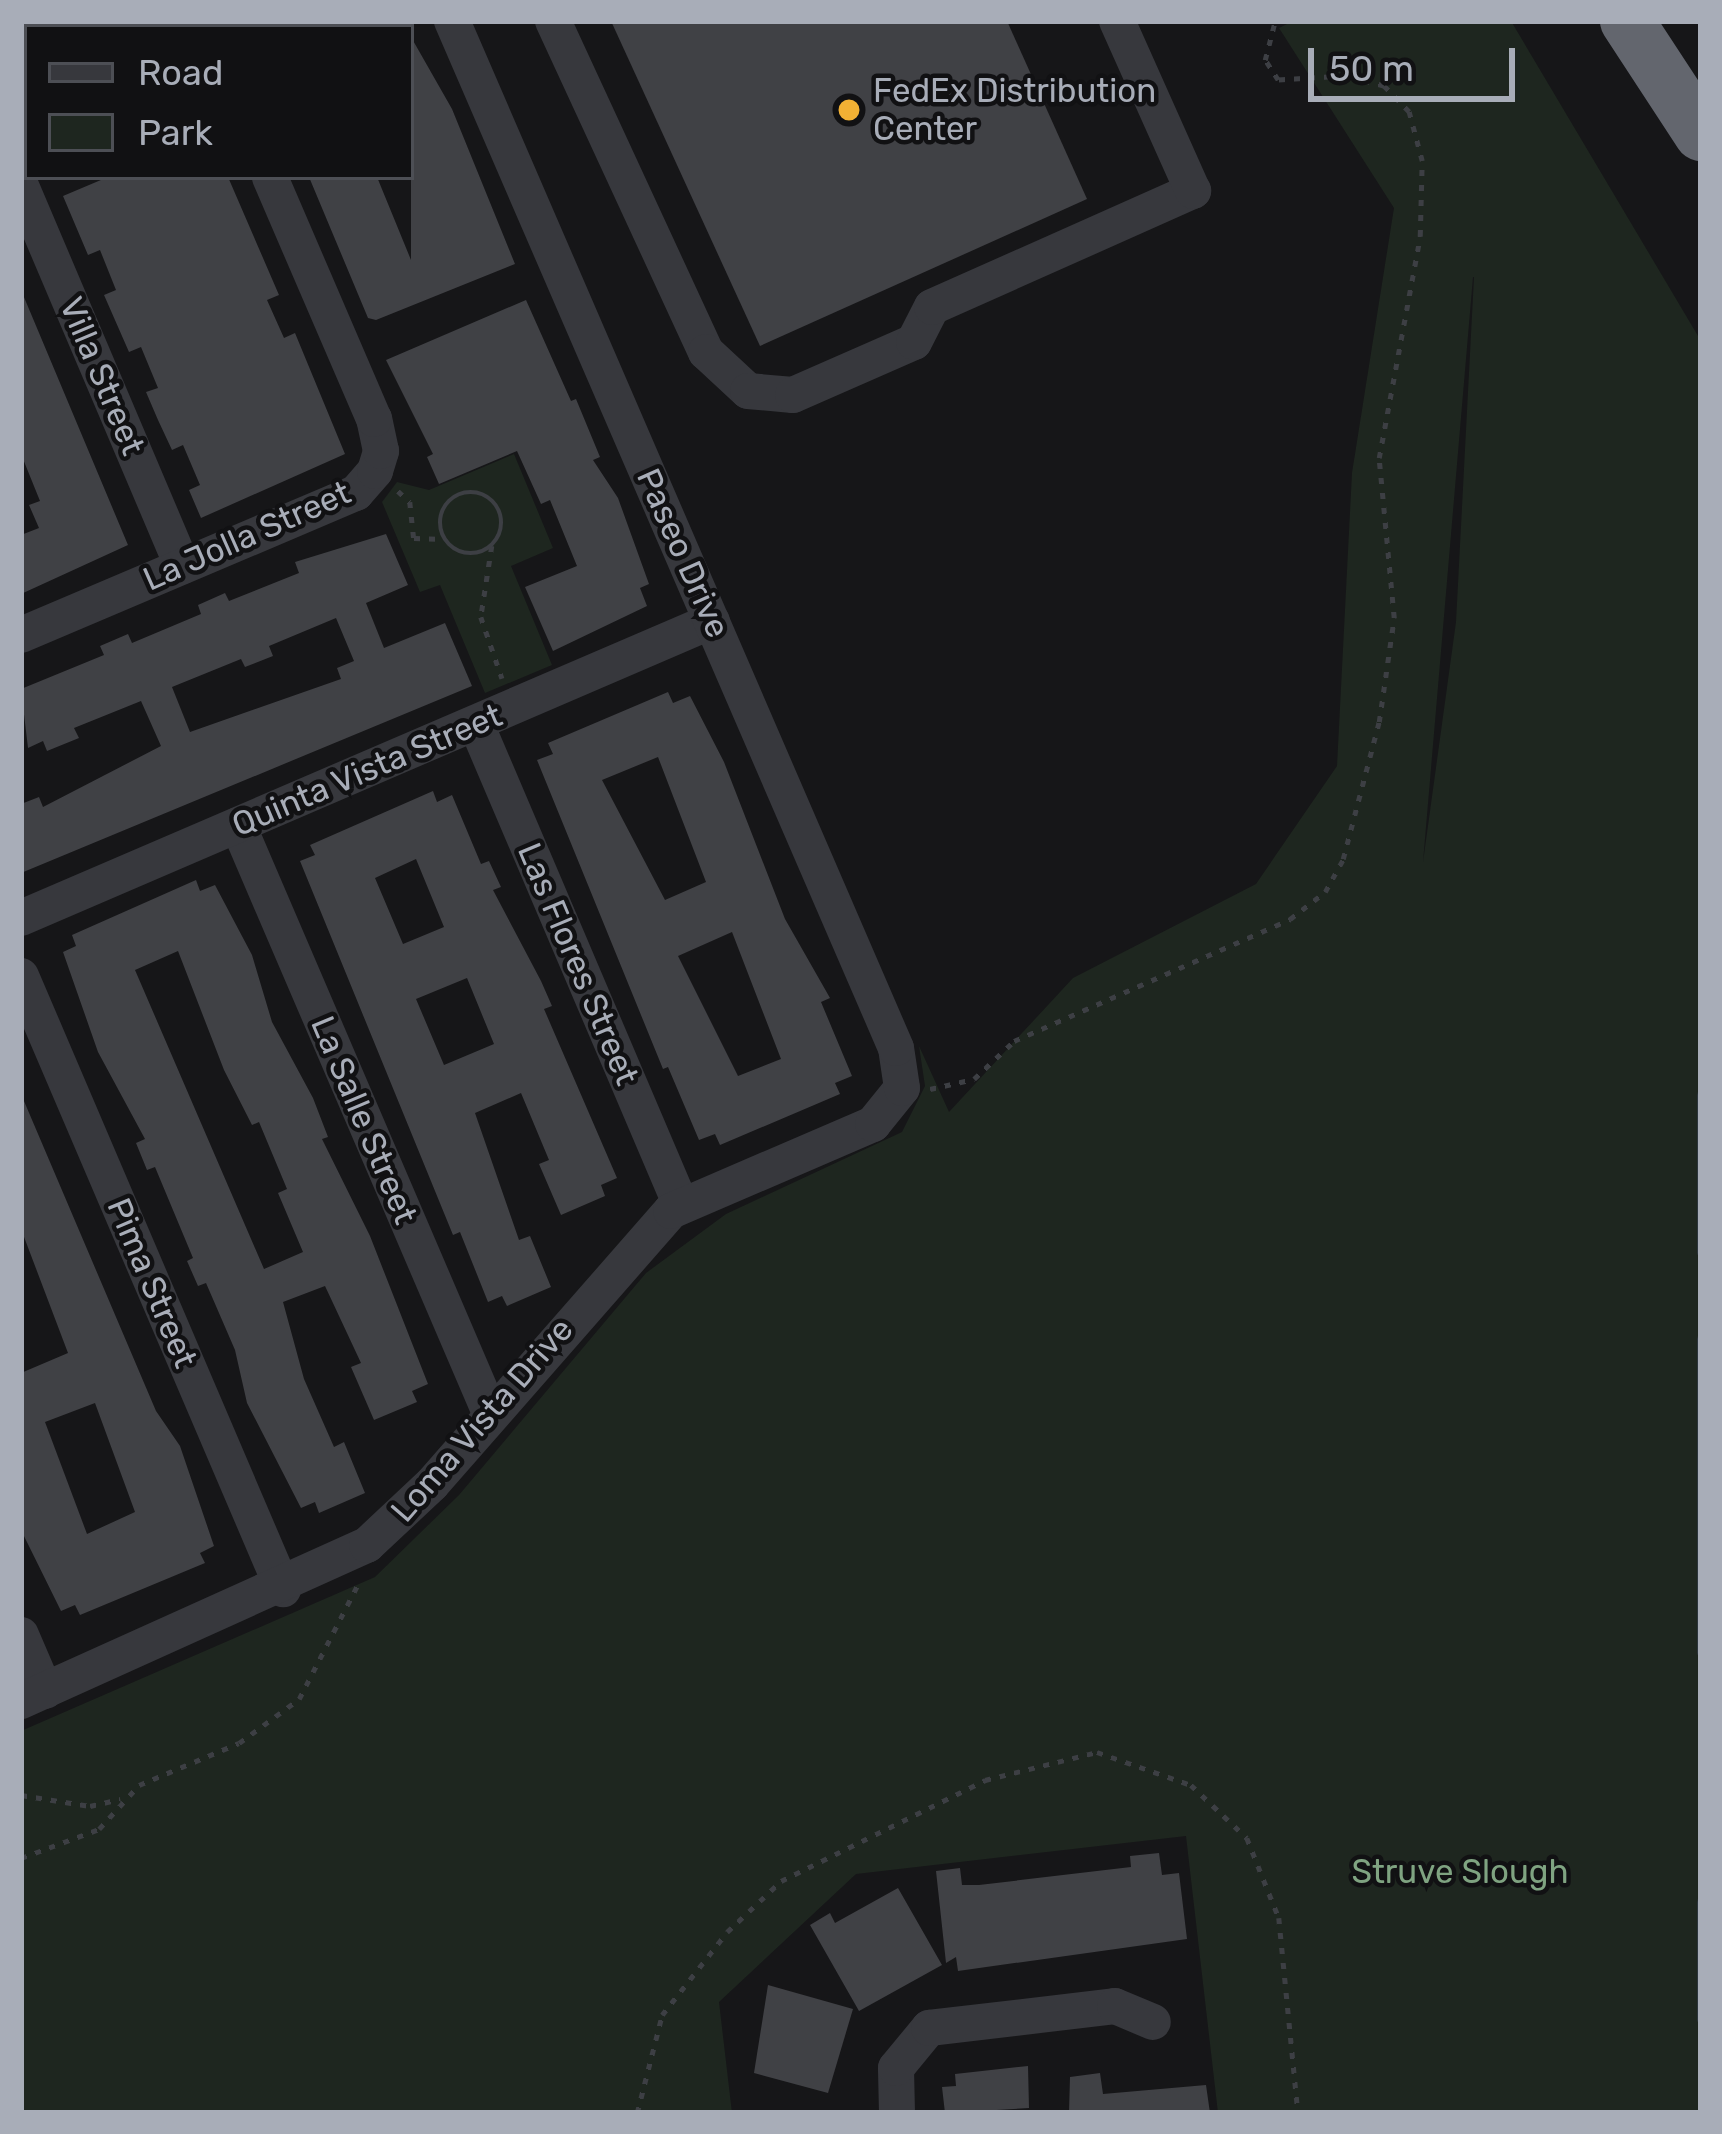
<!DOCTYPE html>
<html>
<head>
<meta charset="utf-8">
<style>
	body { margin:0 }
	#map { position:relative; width:1722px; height:2134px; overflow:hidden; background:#161618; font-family:Rubik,sans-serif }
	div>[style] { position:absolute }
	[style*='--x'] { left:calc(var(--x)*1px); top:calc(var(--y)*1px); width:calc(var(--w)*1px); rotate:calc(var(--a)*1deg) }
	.green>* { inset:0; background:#1e261f }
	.stream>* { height:9px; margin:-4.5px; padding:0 4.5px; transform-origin:4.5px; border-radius:4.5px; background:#2c353c }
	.building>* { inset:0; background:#404145 }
	.path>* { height:4.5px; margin-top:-2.25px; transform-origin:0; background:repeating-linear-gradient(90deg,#3d3f44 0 6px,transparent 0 15px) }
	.path>.ring { margin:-2.25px; padding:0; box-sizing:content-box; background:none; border:4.5px solid #3d3f44; border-radius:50% }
	.minor>* { height:36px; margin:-18px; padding:0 18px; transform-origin:18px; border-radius:18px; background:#37383d }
	.highway>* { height:54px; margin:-27px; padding:0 27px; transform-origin:27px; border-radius:27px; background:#63666e }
	.dots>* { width:33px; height:33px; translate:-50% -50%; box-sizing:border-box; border:6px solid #111113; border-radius:50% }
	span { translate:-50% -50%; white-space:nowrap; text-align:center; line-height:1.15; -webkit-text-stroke:9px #111113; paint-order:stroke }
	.poi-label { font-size:33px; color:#a8adb8 }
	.left { translate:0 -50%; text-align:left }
	.street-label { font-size:33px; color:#a8adb8 }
	.park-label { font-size:33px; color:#7fa381 }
	.frame { position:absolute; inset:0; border:24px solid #a8adb8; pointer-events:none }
	.legend { position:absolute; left:24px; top:24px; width:390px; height:156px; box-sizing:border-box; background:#111113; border:3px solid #4d4f55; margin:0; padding:15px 21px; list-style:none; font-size:36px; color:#a8adb8 }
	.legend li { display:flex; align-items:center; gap:24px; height:60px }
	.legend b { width:60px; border:3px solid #4d4f55 }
	.scale { position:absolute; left:1308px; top:48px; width:207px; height:54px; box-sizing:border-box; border:6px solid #a8adb8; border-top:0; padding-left:15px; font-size:36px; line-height:42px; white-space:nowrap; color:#a8adb8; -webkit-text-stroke:9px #111113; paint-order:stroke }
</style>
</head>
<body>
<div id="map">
	<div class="green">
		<i style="clip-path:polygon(evenodd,1293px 21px,1511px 21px,1701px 341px,1701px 2113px,1218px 2113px,1186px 1836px,856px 1874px,719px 2002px,732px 2113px,21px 2113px,21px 1731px,375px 1577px,459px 1495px,646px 1273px,726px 1214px,902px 1132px,925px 1086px,919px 1046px,949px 1112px,1073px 978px,1256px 884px,1337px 766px,1352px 473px,1394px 208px,1279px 28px,1293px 21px,1474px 277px,1456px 622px,1423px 862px,1473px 277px,1474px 277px)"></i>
		<i style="clip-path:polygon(514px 454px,553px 548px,511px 566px,552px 665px,485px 693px,440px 585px,420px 592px,382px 502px,397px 482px,429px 490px)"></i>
	</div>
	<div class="stream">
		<i style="--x:1701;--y:1095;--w:157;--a:90"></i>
		<i style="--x:1701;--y:1339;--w:313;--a:90"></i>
		<i style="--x:1701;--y:1902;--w:117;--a:90"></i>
	</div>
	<div class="building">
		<i style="clip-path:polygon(611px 21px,1007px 21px,1087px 199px,760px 346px)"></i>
		<i style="clip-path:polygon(411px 37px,452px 109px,515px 264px,376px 320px,368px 318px,309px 177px,377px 177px,411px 260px)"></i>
		<i style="clip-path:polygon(108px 177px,228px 177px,279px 295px,267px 300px,284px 338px,295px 333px,345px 454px,201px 518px,189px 490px,200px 485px,183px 445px,172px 450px,158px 420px,146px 392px,158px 388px,141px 347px,129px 352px,104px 295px,116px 290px,100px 250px,88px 255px,63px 196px)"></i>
		<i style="clip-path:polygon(21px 290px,128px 545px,21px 594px,21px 535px,39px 528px,29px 505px,40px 501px,21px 454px)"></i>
		<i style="clip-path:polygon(526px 300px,571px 401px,576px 399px,600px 457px,593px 460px,618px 498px,649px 584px,640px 588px,647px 606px,553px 651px,525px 587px,577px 566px,550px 500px,541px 504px,517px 451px,439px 484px,427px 457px,433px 454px,386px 360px)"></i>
		<i style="clip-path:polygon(evenodd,386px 534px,408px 585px,366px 603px,384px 648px,445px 623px,472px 686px,21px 873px,21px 804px,39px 797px,43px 807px,161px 746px,141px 701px,74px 728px,79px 738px,47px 751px,43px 741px,28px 748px,21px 689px,104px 655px,100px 646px,128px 634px,132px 643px,201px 614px,198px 605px,225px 593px,229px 601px,299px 573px,295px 562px,386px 534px,336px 618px,354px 661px,337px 668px,341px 679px,190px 732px,172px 687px,241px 659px,245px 667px,273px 656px,269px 646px,336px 618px)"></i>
		<i style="clip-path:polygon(evenodd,668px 692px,673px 703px,690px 696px,724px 762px,785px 919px,830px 998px,821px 1002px,852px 1076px,835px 1083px,840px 1094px,720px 1145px,715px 1134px,699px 1140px,668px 1067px,663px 1069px,537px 760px,553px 754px,548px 743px,668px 692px,658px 757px,706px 882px,665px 900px,602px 780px,658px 757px,668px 692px,732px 932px,781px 1059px,738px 1076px,678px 956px,732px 932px)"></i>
		<i style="clip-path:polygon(evenodd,433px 791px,437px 802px,452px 795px,481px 864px,489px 861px,501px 887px,493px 890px,541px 981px,552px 1006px,544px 1009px,617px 1178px,601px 1185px,605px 1196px,561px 1215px,539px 1164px,549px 1160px,521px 1093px,475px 1113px,519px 1240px,530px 1236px,551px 1287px,507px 1306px,502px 1296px,488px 1302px,460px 1232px,453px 1235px,300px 861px,315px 855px,310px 845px,433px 791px,416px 859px,444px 927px,403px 944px,375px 878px,416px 859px,433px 791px,467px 978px,494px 1044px,444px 1065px,416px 999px,467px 978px)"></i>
		<i style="clip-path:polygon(evenodd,196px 880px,200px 891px,215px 885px,252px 955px,272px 1022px,313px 1098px,328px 1137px,322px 1139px,370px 1236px,428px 1384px,412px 1391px,417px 1402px,374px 1420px,351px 1367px,361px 1363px,325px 1286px,283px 1302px,304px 1379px,334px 1447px,344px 1442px,365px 1493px,319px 1513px,315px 1502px,301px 1508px,247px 1403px,235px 1350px,206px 1283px,198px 1286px,187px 1261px,193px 1258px,155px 1167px,147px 1170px,136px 1143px,145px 1139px,98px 1052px,63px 952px,76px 946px,72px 935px,196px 880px,178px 951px,224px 1070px,252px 1125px,259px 1122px,287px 1189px,278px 1193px,303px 1252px,264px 1269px,135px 970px,178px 951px)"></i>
		<i style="clip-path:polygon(evenodd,21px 1094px,156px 1411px,180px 1446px,214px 1546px,200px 1553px,205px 1563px,80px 1615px,75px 1605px,61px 1611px,21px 1530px,21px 1373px,68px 1353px,21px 1229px,21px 1094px,95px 1403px,135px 1512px,87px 1534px,45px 1422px,95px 1403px)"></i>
		<i style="clip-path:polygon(1159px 1853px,1162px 1875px,1179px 1873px,1187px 1939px,958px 1971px,956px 1957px,946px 1963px,936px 1871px,960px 1868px,962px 1885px,979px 1885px,1131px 1867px,1130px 1856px)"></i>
		<i style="clip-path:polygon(898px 1888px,942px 1965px,859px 2011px,810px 1925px,830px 1913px,835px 1923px)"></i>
		<i style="clip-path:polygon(768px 1985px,853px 2009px,828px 2093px,754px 2073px)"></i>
		<i style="clip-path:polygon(1028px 2066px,1029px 2108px,945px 2113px,942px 2087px,956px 2086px,955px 2074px)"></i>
		<i style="clip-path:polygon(1100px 2073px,1103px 2094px,1206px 2085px,1210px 2113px,1069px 2113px,1070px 2077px)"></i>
	</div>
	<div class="path">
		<i style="--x:398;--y:491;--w:16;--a:43"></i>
		<i style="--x:410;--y:502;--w:36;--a:84"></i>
		<i style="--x:414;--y:538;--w:30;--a:2"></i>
		<i class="ring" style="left:440px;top:492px;width:57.5px;height:57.5px"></i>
		<i style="--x:492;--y:546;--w:72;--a:98.8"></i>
		<i style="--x:481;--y:617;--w:65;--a:71"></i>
		<i style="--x:930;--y:1089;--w:45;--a:-12.8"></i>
		<i style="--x:974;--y:1079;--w:55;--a:-43.5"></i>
		<i style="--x:1014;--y:1041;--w:302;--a:-23.8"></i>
		<i style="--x:1290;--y:919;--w:44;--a:-37.6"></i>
		<i style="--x:1325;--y:892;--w:38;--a:-61"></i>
		<i style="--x:1343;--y:859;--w:142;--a:-75.3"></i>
		<i style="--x:1379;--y:722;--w:105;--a:-81.8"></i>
		<i style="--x:1394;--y:618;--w:161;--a:-95.4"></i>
		<i style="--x:1379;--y:458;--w:226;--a:-79.5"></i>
		<i style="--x:1420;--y:236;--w:75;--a:-88.5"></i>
		<i style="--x:1422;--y:161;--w:51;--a:-104.9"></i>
		<i style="--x:1409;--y:112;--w:36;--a:-134"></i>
		<i style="--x:1384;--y:86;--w:40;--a:-165.6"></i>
		<i style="--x:1345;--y:76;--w:67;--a:176.6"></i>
		<i style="--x:1278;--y:80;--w:24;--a:-123"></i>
		<i style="--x:1265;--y:60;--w:40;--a:-75.6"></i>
		<i style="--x:21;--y:1795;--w:70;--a:9.1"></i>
		<i style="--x:90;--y:1806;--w:31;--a:-13"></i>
		<i style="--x:21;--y:1858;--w:83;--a:-20.4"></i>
		<i style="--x:99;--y:1829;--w:59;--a:-47.7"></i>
		<i style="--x:139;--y:1785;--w:108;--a:-22.8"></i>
		<i style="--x:239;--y:1743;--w:74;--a:-36.3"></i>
		<i style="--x:299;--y:1699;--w:127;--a:-62.8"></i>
		<i style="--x:637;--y:2113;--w:101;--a:-75.7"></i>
		<i style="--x:662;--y:2015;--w:105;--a:-51.9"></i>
		<i style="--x:727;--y:1932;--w:74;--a:-43.4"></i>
		<i style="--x:781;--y:1881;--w:228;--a:-26.3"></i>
		<i style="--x:985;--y:1780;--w:115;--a:-14"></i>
		<i style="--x:1097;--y:1752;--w:100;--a:19.3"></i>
		<i style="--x:1191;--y:1785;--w:77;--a:43.4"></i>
		<i style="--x:1247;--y:1838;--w:86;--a:68.2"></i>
		<i style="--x:1279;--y:1918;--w:196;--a:84.4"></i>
	</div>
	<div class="minor">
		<i style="--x:553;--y:21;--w:365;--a:65.2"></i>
		<i style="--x:706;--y:352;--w:57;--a:42.9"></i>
		<i style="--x:748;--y:391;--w:45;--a:5.1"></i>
		<i style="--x:793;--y:395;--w:132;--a:-23.7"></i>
		<i style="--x:914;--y:342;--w:39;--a:-63"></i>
		<i style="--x:932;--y:307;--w:286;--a:-24"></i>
		<i style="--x:1193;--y:191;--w:186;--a:-114.1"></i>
		<i style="--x:176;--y:27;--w:15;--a:-23"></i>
		<i style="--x:21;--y:97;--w:8;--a:-40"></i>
		<i style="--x:21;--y:186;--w:413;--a:67"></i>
		<i style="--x:21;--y:635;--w:364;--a:-23"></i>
		<i style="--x:356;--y:493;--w:29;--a:-49"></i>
		<i style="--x:375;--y:471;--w:21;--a:-73"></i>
		<i style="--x:381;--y:451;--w:33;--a:-102"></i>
		<i style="--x:374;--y:419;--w:263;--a:-113.3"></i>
		<i style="--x:476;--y:724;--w:521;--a:66.93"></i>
		<i style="--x:238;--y:825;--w:642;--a:66.79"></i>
		<i style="--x:21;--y:918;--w:752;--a:-23.26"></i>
		<i style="--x:21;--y:976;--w:667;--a:66.86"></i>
		<i style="--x:21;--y:1635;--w:61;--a:66.8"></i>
		<i style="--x:21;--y:1701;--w:380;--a:-24.3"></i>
		<i style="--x:367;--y:1545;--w:89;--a:-43.2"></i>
		<i style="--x:432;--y:1484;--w:363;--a:-48.8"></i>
		<i style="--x:671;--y:1211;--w:220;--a:-23.3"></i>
		<i style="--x:873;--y:1124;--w:46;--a:-51.1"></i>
		<i style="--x:902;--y:1088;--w:40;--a:-98.5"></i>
		<i style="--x:896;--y:1048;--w:1119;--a:-113.38"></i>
		<i style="--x:897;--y:2113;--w:45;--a:-91.3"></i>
		<i style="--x:896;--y:2068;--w:52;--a:-50.5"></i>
		<i style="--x:929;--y:2028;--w:187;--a:-6.7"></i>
		<i style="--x:1115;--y:2006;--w:41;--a:22.8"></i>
	</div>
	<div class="highway">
		<i style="--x:1627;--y:21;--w:135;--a:56.8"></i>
	</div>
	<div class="dots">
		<i style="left:849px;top:110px;background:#f2b134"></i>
	</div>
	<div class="poi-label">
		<span class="left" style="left:873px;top:110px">FedEx Distribution<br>Center</span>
	</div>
	<div class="street-label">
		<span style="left:102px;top:376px;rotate:67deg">Villa Street</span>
		<span style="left:247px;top:536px;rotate:-24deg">La Jolla Street</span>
		<span style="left:683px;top:553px;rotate:66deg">Paseo Drive</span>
		<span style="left:367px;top:770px;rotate:-23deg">Quinta Vista Street</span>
		<span style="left:578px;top:964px;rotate:67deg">Las Flores Street</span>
		<span style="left:364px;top:1120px;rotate:67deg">La Salle Street</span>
		<span style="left:152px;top:1283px;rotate:67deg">Pima Street</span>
		<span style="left:482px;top:1420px;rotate:-49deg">Loma Vista Drive</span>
	</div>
	<div class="park-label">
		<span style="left:1460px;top:1872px">Struve Slough</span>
	</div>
	<div class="frame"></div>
	<ul class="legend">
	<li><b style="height:15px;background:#37383d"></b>Road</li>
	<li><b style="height:33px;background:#1e261f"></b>Park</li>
	</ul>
	<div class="scale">50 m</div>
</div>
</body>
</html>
